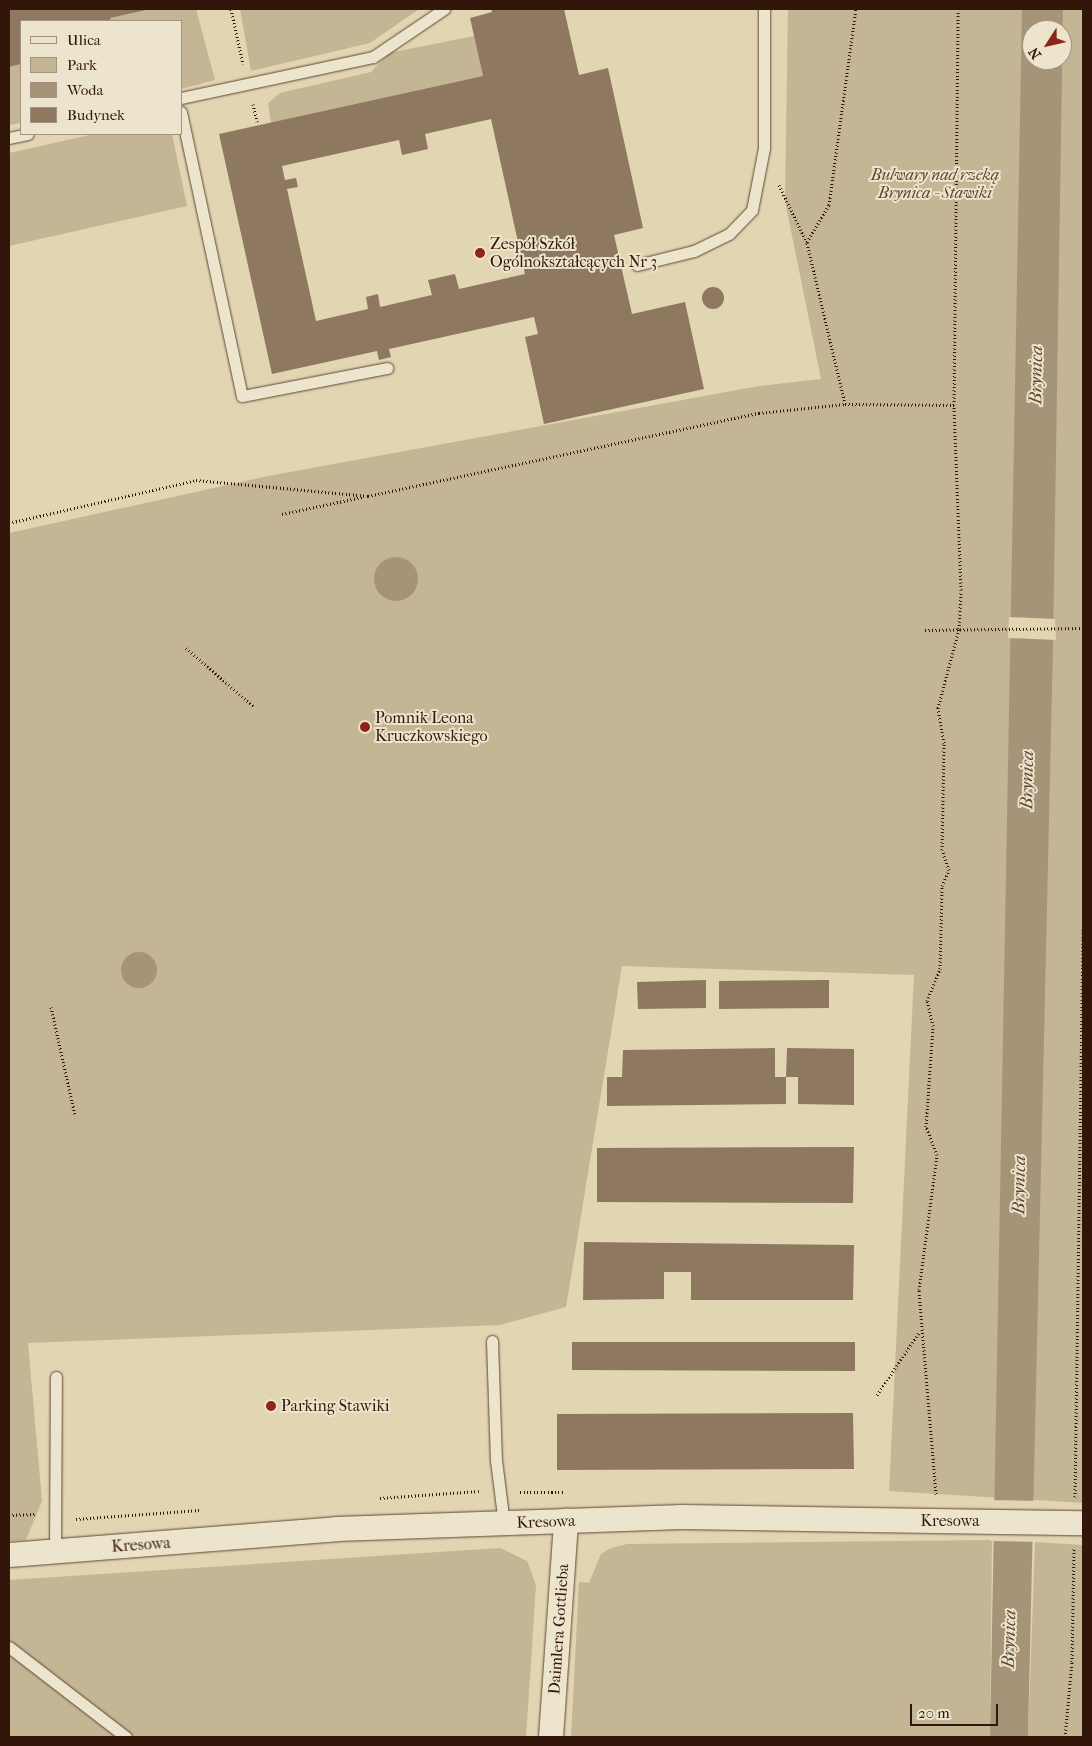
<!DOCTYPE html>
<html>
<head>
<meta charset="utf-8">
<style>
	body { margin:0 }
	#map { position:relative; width:1092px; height:1746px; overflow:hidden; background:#e2d5b1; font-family:"IM FELL French Canon",serif }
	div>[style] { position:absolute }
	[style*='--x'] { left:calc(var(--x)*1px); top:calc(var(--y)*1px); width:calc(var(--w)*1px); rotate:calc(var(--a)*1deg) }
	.green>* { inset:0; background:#c4b594 }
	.water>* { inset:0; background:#a69478 }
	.round { border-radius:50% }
	.pier>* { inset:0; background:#e2d5b1 }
	.building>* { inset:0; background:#8e7960 }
	.path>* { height:3px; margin-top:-1.5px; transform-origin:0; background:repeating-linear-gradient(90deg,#321609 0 1px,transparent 0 3.5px) }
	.roads { filter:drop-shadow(0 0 1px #5e4633) drop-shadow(0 0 1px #5e4633) }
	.service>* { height:11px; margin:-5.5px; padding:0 5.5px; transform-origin:5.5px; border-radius:5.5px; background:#ece4cc }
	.minor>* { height:24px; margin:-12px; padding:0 12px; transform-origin:12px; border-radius:12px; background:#ece4cc }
	.dots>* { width:14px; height:14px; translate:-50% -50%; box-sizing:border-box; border:2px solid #ece4cc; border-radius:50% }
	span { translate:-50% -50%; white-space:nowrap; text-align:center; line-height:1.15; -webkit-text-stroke:4px #ece4cc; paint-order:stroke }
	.park-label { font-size:16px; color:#5e4633; font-style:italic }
	.poi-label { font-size:16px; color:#321609 }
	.left { translate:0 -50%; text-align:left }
	.street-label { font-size:16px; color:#321609 }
	.water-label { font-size:18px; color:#604835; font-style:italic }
	.frame { position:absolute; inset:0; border:10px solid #321609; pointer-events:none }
	.legend { position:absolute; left:20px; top:20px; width:162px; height:115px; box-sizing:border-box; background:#ece4cc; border:1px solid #a2927e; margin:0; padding:6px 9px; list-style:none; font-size:15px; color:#321609 }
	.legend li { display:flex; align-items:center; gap:10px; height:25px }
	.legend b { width:25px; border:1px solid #a2927e }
	.north { position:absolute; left:1022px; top:20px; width:50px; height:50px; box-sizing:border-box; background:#ece4cc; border:1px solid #a2927e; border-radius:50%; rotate:235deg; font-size:14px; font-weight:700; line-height:20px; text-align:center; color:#321609 }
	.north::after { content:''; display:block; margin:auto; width:18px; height:22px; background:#8f2418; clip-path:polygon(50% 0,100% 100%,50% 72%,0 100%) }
	.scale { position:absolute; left:910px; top:1704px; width:88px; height:22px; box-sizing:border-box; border:2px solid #321609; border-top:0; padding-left:6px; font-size:15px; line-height:18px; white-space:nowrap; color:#321609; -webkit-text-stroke:4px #ece4cc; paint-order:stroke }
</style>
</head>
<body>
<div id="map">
	<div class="green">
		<i style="clip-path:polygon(150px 9px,196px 9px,215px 80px,181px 89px,181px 21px,111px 21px,110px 18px)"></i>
		<i style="clip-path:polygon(240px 9px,419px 9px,370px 43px,251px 71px)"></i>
		<i style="clip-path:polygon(evenodd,788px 9px,1083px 9px,1083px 1503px,889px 1491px,914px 975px,622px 966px,566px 1307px,500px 1325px,28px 1343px,42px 1501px,26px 1540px,9px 1541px,9px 533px,268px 476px,759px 386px,821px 379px,785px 201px,788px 9px,1032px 30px,1062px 30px,1062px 60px,1032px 60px,1032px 30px)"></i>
		<i style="clip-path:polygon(474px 36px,483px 76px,271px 123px,268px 103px,280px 93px,371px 72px,389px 53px)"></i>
		<i style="clip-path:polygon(21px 64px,21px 123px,9px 125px,9px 67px)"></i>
		<i style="clip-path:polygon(94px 134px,172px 134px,187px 206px,9px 246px,9px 153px)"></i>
		<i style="clip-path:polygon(992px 1540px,990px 1737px,571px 1737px,579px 1582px,589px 1583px,601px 1554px,611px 1548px,627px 1544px)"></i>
		<i style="clip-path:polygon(1035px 1542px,1083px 1545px,1083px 1737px,1028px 1737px)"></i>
		<i style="clip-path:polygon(500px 1548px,527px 1561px,536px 1585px,526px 1737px,9px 1737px,9px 1580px)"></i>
	</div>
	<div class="water">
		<i style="clip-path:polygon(evenodd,1022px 9px,1063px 9px,1053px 645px,1028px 1737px,990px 1737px,1022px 9px,1032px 30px,1062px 30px,1062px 60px,1032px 60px,1032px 30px)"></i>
		<i class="round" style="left:374px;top:557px;width:44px;height:44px"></i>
		<i class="round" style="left:121px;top:952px;width:36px;height:36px"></i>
	</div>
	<div class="pier">
		<i style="clip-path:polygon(1009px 617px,1055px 619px,1056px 640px,1008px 638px)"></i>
		<i style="clip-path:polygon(990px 1500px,1038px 1501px,1038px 1542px,990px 1541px)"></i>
	</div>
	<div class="building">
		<i style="clip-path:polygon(9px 9px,146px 9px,146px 10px,110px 18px,111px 21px,21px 21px,21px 64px,9px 67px)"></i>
		<i style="clip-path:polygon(evenodd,491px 9px,564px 9px,579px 75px,608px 68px,643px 228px,614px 235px,632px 314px,685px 302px,704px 389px,544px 424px,525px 337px,538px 334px,534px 317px,389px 349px,391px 357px,379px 360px,377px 351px,272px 374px,219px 134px,483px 76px,470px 18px,492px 12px,491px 9px,491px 119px,525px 274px,459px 289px,455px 274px,428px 280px,432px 295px,380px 307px,378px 294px,366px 297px,368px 309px,316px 321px,287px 189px,298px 187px,296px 178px,285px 180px,282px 166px,399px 140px,402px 155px,428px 149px,425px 134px,491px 119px)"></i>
		<i class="round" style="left:702px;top:287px;width:22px;height:22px"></i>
		<i style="clip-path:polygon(706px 980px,706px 1008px,638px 1009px,637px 982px)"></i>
		<i style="clip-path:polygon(829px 980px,829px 1008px,719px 1009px,719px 981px)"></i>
		<i style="clip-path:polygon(775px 1048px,775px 1077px,786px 1077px,787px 1048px,854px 1049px,854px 1105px,798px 1104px,798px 1077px,786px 1077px,786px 1104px,607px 1106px,607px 1077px,622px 1077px,623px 1050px)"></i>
		<i style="clip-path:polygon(854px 1147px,853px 1203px,597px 1202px,597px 1148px)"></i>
		<i style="clip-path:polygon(584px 1242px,854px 1245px,853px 1300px,691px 1300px,691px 1272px,664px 1272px,664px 1299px,583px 1300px)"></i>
		<i style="clip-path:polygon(572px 1342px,855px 1342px,855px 1371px,572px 1370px)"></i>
		<i style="clip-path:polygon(853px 1413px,854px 1469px,557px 1470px,557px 1414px)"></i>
	</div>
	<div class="path">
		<i style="--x:231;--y:9;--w:56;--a:77.7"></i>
		<i style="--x:253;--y:104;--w:18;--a:77"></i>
		<i style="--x:779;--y:185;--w:64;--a:64.2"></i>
		<i style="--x:807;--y:243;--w:165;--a:76.7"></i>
		<i style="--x:807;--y:242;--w:43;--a:-59.3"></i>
		<i style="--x:829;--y:205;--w:198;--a:-82.2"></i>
		<i style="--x:282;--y:514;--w:82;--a:-12"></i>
		<i style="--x:9;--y:523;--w:192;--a:-12.9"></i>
		<i style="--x:196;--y:480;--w:173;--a:5.3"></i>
		<i style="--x:368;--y:496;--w:400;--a:-12"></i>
		<i style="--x:759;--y:413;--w:86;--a:-6"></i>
		<i style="--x:845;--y:404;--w:109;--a:0.5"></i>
		<i style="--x:925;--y:630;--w:158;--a:-0.7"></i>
		<i style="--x:186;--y:648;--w:90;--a:40.9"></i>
		<i style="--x:51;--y:1007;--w:111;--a:77.5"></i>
		<i style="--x:877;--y:1395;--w:77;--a:-56.1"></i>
		<i style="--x:520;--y:1492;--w:44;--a:0"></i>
		<i style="--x:936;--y:1494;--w:205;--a:-94.8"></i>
		<i style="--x:919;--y:1290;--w:136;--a:-82.4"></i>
		<i style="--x:937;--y:1155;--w:30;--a:-111"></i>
		<i style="--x:926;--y:1127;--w:101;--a:-86"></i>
		<i style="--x:933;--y:1026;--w:26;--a:-103"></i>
		<i style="--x:927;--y:1001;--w:35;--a:-68"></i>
		<i style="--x:940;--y:969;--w:83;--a:-88.6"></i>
		<i style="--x:942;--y:886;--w:17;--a:-66"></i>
		<i style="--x:949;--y:870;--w:21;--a:-109"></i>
		<i style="--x:942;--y:850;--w:107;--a:-88.9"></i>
		<i style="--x:944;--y:743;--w:36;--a:-100"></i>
		<i style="--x:938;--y:708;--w:82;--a:-75.1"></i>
		<i style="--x:959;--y:629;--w:39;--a:-87"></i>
		<i style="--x:961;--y:590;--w:185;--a:-92.2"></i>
		<i style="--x:954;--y:405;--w:396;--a:-89.4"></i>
		<i style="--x:1075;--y:1497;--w:569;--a:-89.19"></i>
		<i style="--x:380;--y:1498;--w:99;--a:-4"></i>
		<i style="--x:9;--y:1515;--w:27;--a:-2"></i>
		<i style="--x:76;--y:1519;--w:124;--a:-4.2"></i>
		<i style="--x:1065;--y:1737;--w:75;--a:-84.7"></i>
		<i style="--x:1072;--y:1662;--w:114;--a:-89"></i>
	</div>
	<div class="roads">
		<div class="service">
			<i style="--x:181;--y:98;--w:196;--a:-12.1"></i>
			<i style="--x:373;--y:57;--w:86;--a:-34.1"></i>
			<i style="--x:181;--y:112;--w:290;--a:77.9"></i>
			<i style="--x:242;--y:396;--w:148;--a:-10.9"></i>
			<i style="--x:9;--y:138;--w:19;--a:-12"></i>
			<i style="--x:637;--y:265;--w:59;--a:-13.8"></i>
			<i style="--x:694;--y:251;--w:39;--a:-26"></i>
			<i style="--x:729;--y:234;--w:33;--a:-46"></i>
			<i style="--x:752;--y:210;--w:63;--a:-79"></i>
			<i style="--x:764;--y:148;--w:139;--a:-90"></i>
			<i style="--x:492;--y:1341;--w:119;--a:88.1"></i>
			<i style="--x:496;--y:1460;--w:64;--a:82.9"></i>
			<i style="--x:55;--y:1552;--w:175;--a:-89.7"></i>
			<i style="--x:9;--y:1647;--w:148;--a:37.6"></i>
		</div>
		<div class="minor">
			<i style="--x:9;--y:1555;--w:329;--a:-4.5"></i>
			<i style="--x:337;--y:1529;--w:345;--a:-2"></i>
			<i style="--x:682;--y:1517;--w:401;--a:0.9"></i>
			<i style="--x:551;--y:1737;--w:217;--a:-86"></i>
		</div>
	</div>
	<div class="dots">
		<i style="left:480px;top:253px;background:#8f2418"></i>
		<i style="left:365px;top:727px;background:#8f2418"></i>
		<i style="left:271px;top:1406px;background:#8f2418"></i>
	</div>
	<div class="park-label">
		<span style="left:935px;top:184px">Bulwary nad rzeką<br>Brynica - Stawiki</span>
	</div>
	<div class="poi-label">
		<span class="left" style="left:490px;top:253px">Zespół Szkół<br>Ogólnokształcących Nr 3</span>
		<span class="left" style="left:375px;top:727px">Pomnik Leona<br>Kruczkowskiego</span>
		<span class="left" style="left:281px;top:1406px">Parking Stawiki</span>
	</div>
	<div class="street-label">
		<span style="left:950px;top:1521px">Kresowa</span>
		<span style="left:546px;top:1522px;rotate:-2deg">Kresowa</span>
		<span style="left:141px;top:1545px;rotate:-4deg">Kresowa</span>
		<span style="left:559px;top:1629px;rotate:-86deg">Daimlera Gottlieba</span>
	</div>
	<div class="water-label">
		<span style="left:1037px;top:375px;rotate:-89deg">Brynica</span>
		<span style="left:1028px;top:780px;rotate:-89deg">Brynica</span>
		<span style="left:1020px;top:1185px;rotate:-89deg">Brynica</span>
		<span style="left:1010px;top:1639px;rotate:-88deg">Brynica</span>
	</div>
	<div class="frame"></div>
	<ul class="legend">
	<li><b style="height:6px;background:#ece4cc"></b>Ulica</li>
	<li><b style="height:14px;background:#c4b594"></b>Park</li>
	<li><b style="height:14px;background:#a69478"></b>Woda</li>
	<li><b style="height:14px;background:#8e7960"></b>Budynek</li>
	</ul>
	<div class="north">N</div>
	<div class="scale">20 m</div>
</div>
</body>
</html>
